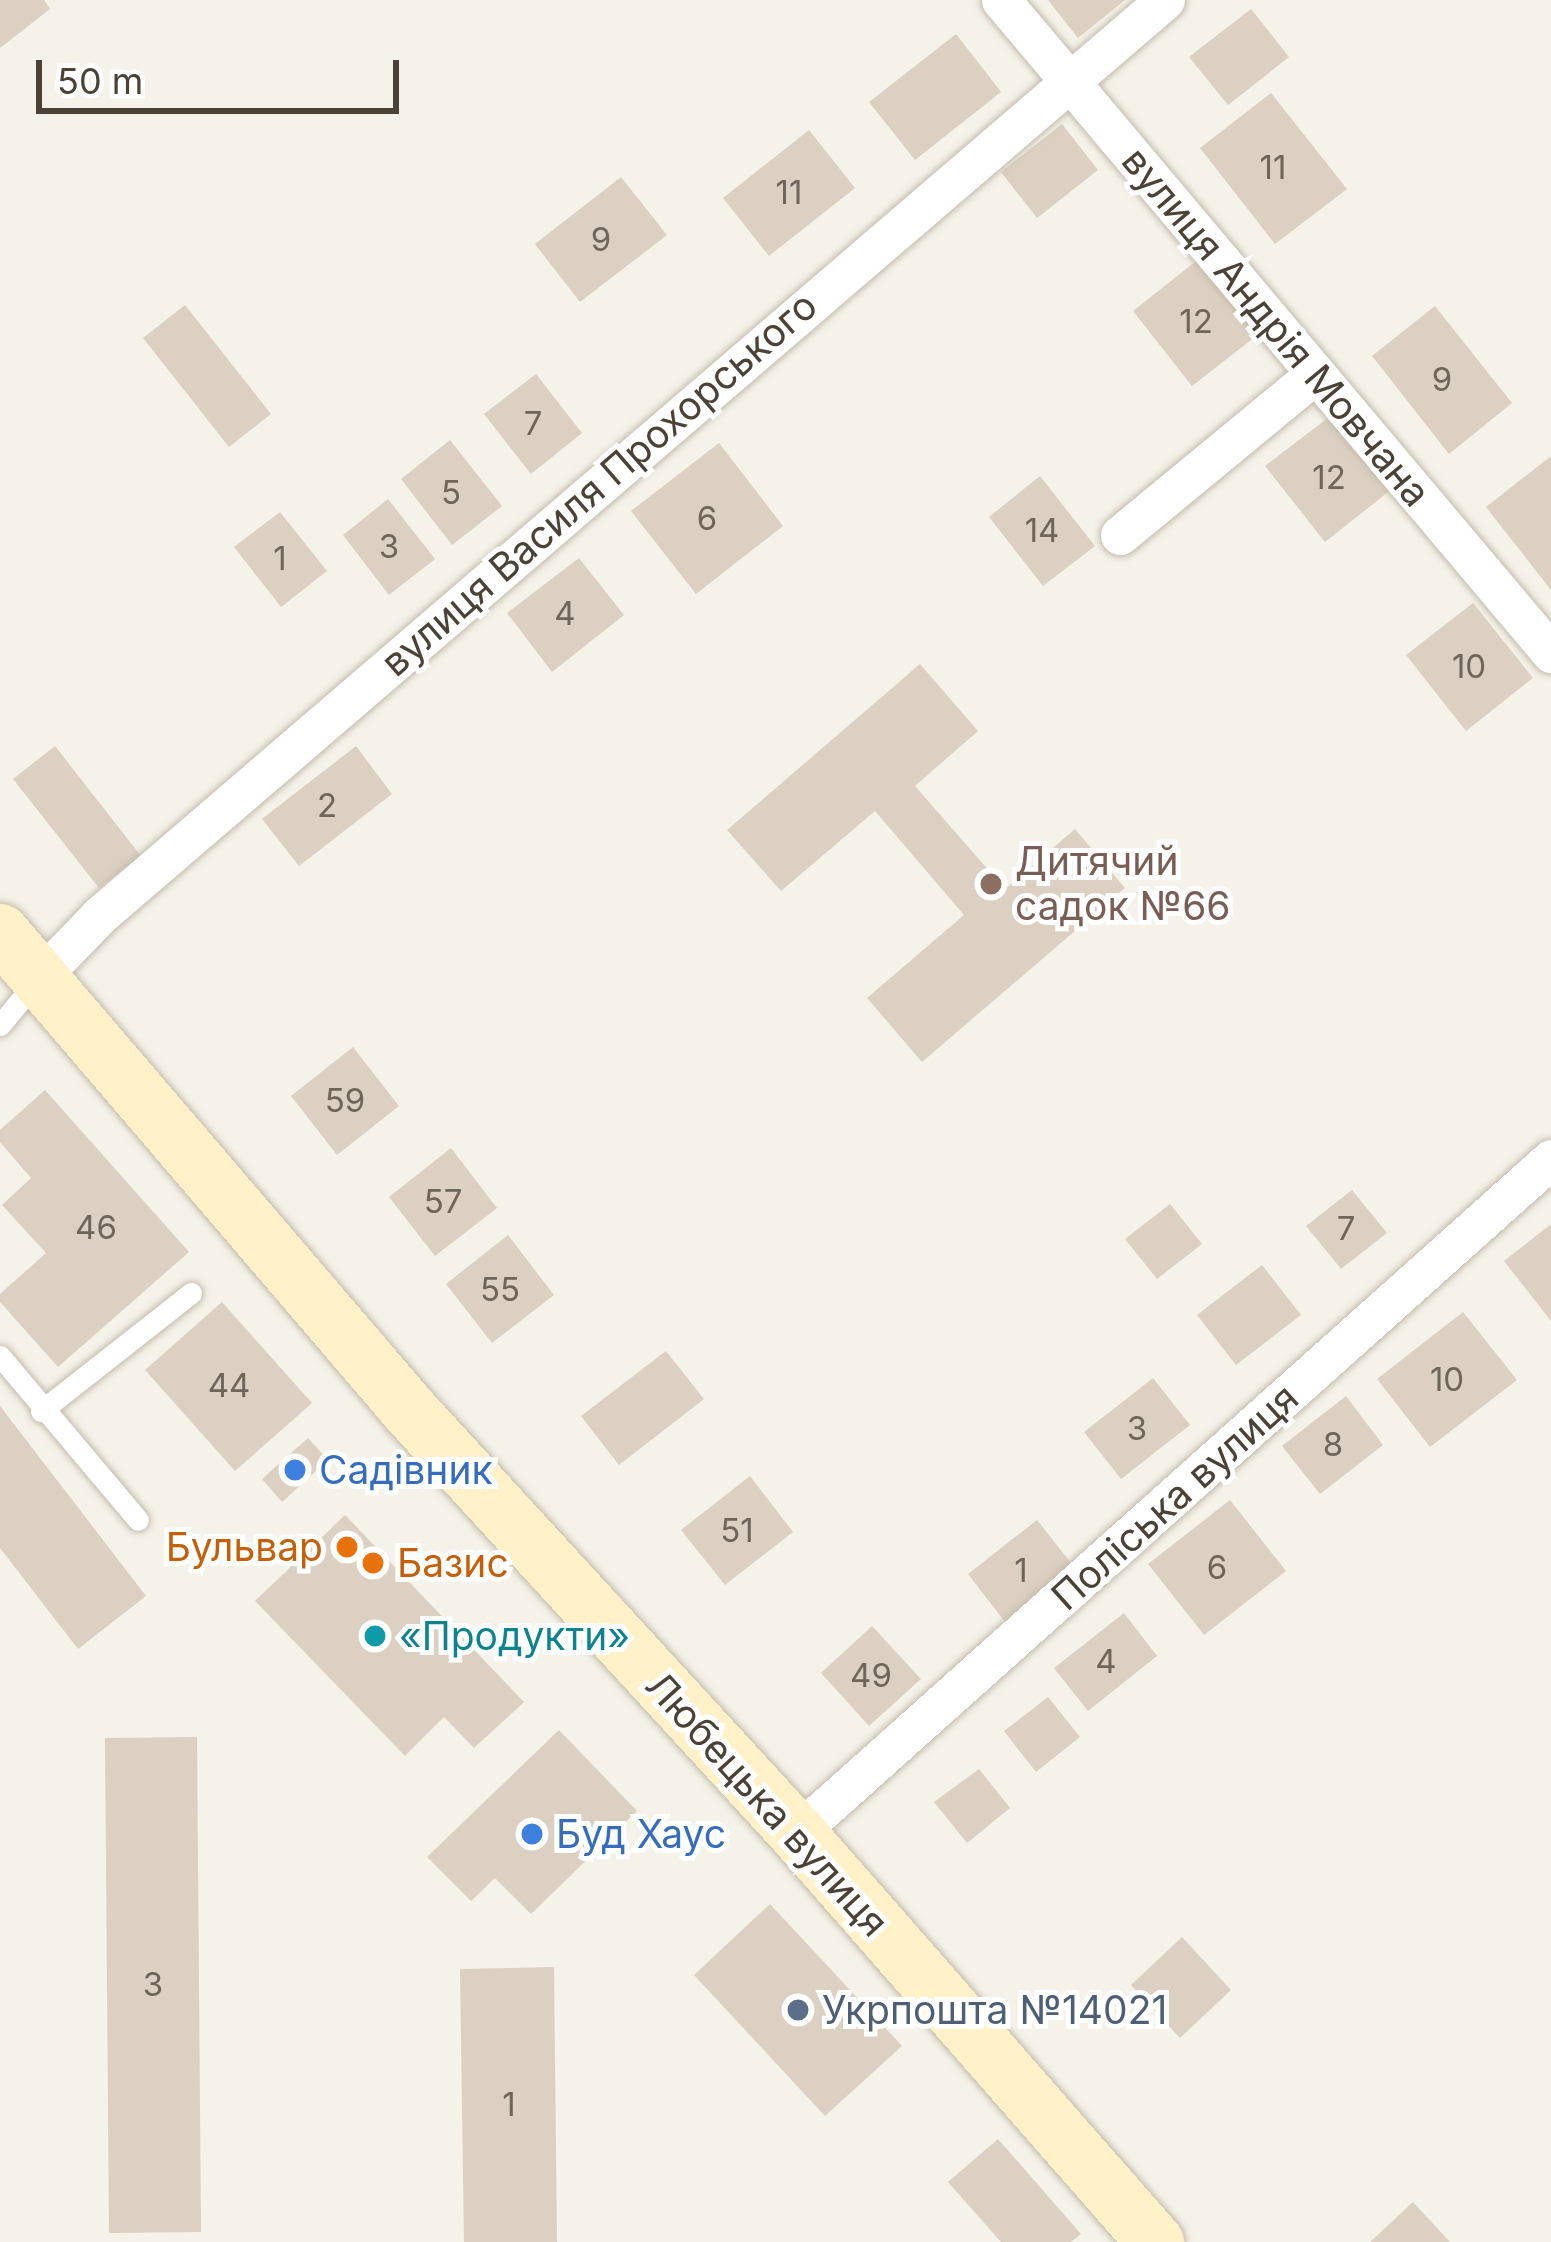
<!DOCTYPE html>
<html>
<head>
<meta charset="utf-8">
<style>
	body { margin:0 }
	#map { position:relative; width:1551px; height:2242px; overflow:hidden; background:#f5f2e9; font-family:Inter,sans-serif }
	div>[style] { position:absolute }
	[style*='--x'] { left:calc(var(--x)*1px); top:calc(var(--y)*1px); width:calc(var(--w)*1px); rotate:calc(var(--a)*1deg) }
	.building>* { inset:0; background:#dbd0c1 }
	.roads { filter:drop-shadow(0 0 3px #c5bcae) drop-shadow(0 0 3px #c5bcae) }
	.service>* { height:21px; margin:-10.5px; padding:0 10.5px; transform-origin:10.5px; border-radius:10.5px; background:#fff }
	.minor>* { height:39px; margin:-19.5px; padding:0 19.5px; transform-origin:19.5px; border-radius:19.5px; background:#fff }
	.secondary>* { height:57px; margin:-28.5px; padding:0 28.5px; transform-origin:28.5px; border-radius:28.5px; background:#fff2c9 }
	.dots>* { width:33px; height:33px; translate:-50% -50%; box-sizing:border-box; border:6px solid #fff; border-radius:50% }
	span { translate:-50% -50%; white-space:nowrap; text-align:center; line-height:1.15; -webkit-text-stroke:10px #fff; paint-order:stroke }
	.number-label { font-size:33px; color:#6e665a }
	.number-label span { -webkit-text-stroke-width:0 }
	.street-label { font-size:39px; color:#4a4237 }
	.education-label { font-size:39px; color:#785e54 }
	.left { translate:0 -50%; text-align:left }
	.shop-label { font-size:39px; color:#366cbe }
	.food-label { font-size:39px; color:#c56008 }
	.right { translate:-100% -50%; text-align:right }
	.culture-label { font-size:39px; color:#0d838f }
	.service-label { font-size:39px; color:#4e5e75 }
	.scale { position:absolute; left:36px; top:60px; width:363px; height:54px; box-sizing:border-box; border:6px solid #4a4237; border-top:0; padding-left:15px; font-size:36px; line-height:42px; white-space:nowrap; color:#4a4237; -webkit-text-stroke:9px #fff; paint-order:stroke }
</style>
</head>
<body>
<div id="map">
	<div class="building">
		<i style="clip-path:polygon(0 0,44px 0,50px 9px,0 48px)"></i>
		<i style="clip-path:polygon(1048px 0,1125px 0,1078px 38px)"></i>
		<i style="clip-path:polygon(1251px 9px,1289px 57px,1228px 105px,1189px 57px)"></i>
		<i style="clip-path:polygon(956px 34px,1001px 92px,915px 160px,869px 102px)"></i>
		<i style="clip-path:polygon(1271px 93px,1347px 189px,1275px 244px,1200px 148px)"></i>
		<i style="clip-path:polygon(1062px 124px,1098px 170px,1037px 218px,1001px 172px)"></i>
		<i style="clip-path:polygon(809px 130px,855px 188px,769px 256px,723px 198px)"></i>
		<i style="clip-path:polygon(621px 177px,667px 235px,580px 302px,535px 244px)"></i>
		<i style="clip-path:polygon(1200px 258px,1260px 333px,1192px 386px,1133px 311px)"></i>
		<i style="clip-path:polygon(185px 305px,271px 414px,229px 447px,143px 338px)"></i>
		<i style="clip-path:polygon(1435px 306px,1512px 403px,1449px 454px,1372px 356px)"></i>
		<i style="clip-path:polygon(536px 374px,582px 433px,531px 474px,484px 414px)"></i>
		<i style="clip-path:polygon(1333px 414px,1392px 489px,1325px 542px,1265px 466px)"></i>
		<i style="clip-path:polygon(450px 440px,502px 506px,452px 545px,401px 479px)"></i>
		<i style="clip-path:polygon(719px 443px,783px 526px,696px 594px,631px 511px)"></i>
		<i style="clip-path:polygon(1551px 456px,1551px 590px,1486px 507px)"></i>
		<i style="clip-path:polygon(1040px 476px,1095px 546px,1043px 586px,989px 517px)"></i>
		<i style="clip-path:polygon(388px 499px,435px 559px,389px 595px,343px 535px)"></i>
		<i style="clip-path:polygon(280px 512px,327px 571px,281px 607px,234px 547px)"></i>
		<i style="clip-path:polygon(579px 558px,624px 615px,552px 672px,507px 613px)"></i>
		<i style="clip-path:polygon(1473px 603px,1533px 678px,1466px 731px,1406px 655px)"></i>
		<i style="clip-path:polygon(920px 664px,978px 731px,915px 786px,1005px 889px,1075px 829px,1125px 888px,922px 1062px,867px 998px,964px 915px,875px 811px,781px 891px,727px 830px)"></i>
		<i style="clip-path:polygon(55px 746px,141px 856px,99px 888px,13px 779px)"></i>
		<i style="clip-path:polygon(356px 746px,392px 794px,299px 866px,262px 819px)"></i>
		<i style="clip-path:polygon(353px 1047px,399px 1106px,337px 1155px,291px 1096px)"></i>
		<i style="clip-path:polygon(45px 1090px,189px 1252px,58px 1367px,0 1302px,0 1294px,46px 1253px,2px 1205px,31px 1178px,0 1142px,0 1130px)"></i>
		<i style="clip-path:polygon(451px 1148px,497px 1208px,435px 1256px,389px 1197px)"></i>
		<i style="clip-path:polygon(1352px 1190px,1387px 1233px,1341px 1269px,1306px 1226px)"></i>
		<i style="clip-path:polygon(1170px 1204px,1202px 1244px,1157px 1279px,1125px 1239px)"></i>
		<i style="clip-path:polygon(1551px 1224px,1551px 1321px,1504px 1261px)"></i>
		<i style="clip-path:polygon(508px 1235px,554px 1295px,492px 1343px,446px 1284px)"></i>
		<i style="clip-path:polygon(1262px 1265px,1301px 1315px,1236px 1365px,1197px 1315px)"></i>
		<i style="clip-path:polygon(222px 1302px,312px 1403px,235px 1471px,145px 1370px)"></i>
		<i style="clip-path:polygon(1463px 1312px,1517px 1380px,1430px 1447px,1377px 1379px)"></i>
		<i style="clip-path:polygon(666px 1351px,704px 1399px,619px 1465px,581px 1416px)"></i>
		<i style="clip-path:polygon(1153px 1378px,1190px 1425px,1121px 1479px,1084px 1432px)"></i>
		<i style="clip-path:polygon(1346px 1396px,1383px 1445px,1320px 1494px,1282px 1446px)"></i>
		<i style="clip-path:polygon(0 1406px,146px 1596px,78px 1649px,0 1548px)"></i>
		<i style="clip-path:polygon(308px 1438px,328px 1460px,282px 1502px,262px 1479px)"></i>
		<i style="clip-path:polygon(750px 1476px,793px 1532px,725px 1585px,681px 1530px)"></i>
		<i style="clip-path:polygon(1230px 1500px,1286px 1571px,1204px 1635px,1148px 1564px)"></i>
		<i style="clip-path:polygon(345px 1515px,524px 1702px,474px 1748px,444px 1717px,405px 1756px,255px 1601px)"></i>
		<i style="clip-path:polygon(1037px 1520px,1075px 1568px,1005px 1622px,968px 1574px)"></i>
		<i style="clip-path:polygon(1124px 1613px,1157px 1656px,1088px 1711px,1054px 1668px)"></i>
		<i style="clip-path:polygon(872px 1626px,921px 1679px,869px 1726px,821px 1673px)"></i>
		<i style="clip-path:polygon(1048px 1697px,1080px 1737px,1036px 1772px,1004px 1731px)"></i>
		<i style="clip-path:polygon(559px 1730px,637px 1811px,531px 1914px,495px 1878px,471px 1901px,427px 1857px)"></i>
		<i style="clip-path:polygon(197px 1737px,201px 2232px,109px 2233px,105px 1738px)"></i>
		<i style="clip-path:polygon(979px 1769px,1010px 1808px,967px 1843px,934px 1802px)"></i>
		<i style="clip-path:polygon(770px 1904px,902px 2046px,825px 2116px,694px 1975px)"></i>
		<i style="clip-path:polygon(1182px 1937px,1231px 1990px,1180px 2038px,1131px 1985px)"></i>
		<i style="clip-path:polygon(554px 1967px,557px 2242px,464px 2242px,460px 1969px)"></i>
		<i style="clip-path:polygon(998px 2139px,1081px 2234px,1071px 2242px,1001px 2242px,948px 2182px)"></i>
		<i style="clip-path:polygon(1413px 2202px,1450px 2242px,1370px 2242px)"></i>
	</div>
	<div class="roads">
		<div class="service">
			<i style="--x:0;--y:1025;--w:60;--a:-50.4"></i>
			<i style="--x:0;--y:1356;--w:214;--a:49.9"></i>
			<i style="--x:41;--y:1411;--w:191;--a:-38.2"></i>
		</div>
		<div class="minor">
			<i style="--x:1001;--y:0;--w:854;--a:49.89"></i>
			<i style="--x:1120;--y:535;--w:253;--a:-39.5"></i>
			<i style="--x:40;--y:977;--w:86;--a:-45.9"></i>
			<i style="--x:100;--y:915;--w:1404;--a:-40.67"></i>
			<i style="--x:797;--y:1833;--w:1011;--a:-41.79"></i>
		</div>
		<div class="secondary">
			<i style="--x:0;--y:932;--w:629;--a:49.45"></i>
			<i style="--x:409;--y:1410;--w:574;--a:47.47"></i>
			<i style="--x:797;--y:1833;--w:544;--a:48.8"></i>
		</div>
	</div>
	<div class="dots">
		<i style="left:991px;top:884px;background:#8d6e63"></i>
		<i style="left:295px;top:1470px;background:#3f7fe0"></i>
		<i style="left:347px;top:1547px;background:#e8710a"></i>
		<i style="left:373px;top:1563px;background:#e8710a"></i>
		<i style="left:375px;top:1636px;background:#0f9aa8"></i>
		<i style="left:532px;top:1834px;background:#3f7fe0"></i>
		<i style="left:798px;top:2010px;background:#5c6f8a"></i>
	</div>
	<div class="number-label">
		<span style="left:1273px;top:168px">11</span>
		<span style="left:789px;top:193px">11</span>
		<span style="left:601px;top:240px">9</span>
		<span style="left:1196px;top:322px">12</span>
		<span style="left:1442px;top:380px">9</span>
		<span style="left:533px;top:424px">7</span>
		<span style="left:1329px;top:478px">12</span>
		<span style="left:451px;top:493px">5</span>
		<span style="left:707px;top:519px">6</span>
		<span style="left:1042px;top:531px">14</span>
		<span style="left:389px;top:547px">3</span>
		<span style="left:280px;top:559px">1</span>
		<span style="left:565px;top:614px">4</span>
		<span style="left:1469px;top:667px">10</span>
		<span style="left:327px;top:806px">2</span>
		<span style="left:345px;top:1101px">59</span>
		<span style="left:443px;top:1202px">57</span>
		<span style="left:96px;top:1228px">46</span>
		<span style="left:1346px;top:1229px">7</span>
		<span style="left:500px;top:1290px">55</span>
		<span style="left:1447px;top:1380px">10</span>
		<span style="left:229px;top:1386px">44</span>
		<span style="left:1137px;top:1429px">3</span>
		<span style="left:1333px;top:1445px">8</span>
		<span style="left:737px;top:1531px">51</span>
		<span style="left:1217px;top:1568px">6</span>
		<span style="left:1021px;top:1571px">1</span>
		<span style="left:1106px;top:1662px">4</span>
		<span style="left:871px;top:1676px">49</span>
		<span style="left:153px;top:1985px">3</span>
		<span style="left:509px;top:2105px">1</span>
	</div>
	<div class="street-label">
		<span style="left:1276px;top:327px;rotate:50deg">вулиця Андрія Мовчана</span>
		<span style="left:599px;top:484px;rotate:-41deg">вулиця Василя Прохорського</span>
		<span style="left:1175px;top:1497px;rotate:-42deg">Поліська вулиця</span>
		<span style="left:767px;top:1804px;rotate:48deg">Любецька вулиця</span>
	</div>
	<div class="education-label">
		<span class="left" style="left:1015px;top:884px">Дитячий<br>садок №66</span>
	</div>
	<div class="shop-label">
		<span class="left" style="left:319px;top:1470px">Садівник</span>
		<span class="left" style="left:556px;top:1834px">Буд Хаус</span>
	</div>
	<div class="food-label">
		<span class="right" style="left:323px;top:1547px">Бульвар</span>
		<span class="left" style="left:397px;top:1563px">Базис</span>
	</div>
	<div class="culture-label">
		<span class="left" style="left:399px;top:1636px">«Продукти»</span>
	</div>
	<div class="service-label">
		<span class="left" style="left:822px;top:2010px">Укрпошта №14021</span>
	</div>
	<div class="scale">50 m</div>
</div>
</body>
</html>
